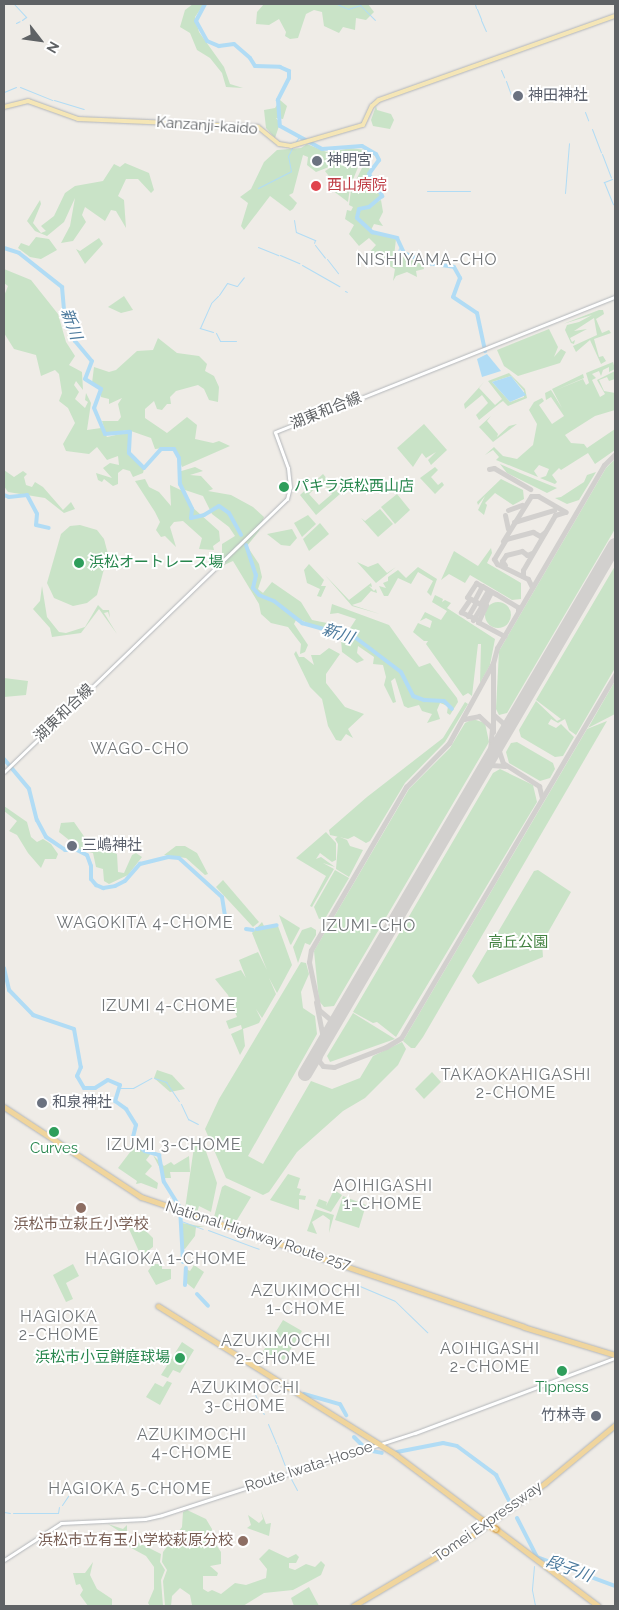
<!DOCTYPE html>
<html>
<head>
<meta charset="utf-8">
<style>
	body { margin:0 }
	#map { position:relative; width:619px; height:1610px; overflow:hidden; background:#efece7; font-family:Raleway,"Noto Sans JP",sans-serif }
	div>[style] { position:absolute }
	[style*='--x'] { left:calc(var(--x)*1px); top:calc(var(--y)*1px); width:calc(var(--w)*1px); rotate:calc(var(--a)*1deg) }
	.green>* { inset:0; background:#c9e3c7 }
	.round { border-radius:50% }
	.water>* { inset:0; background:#b1dcf5 }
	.stream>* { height:1px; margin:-0.5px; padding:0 0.5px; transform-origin:0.5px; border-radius:0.5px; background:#b1dcf5 }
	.river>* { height:4px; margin:-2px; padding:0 2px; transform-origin:2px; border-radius:2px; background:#b1dcf5 }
	.taxiway>* { height:5px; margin:-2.5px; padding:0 2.5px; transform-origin:2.5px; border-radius:2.5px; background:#d2d0ce }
	.runway>* { height:14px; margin:-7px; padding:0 7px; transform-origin:7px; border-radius:7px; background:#d2d0ce }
	.roads { filter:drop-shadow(0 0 1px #b3b6ba) drop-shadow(0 0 1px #b3b6ba) }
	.secondary>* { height:3px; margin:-1.5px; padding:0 1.5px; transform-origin:1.5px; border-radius:1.5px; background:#fff }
	.primary>* { height:4px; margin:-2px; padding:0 2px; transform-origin:2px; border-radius:2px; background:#f5e6b6 }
	.highway>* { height:5px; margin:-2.5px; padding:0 2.5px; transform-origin:2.5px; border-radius:2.5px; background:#f0d59d }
	.bridges { filter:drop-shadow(0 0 1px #d9901d) drop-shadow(0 0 1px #d9901d) }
	.highway-bridge>* { height:5px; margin:-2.5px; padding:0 2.5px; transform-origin:2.5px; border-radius:2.5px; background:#f0d59d }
	.dots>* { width:14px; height:14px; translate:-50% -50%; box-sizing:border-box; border:2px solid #fff; border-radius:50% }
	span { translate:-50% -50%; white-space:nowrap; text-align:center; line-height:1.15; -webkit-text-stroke:4px #fff; paint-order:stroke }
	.worship-label { font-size:15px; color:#5b616d }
	.left { translate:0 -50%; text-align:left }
	.right { translate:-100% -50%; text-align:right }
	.street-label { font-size:15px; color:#5f6265 }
	.health-label { font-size:15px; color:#be3a42 }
	.leisure-label { font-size:15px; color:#27864d }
	.park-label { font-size:15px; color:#438241 }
	.education-label { font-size:15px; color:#785e54 }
	.neighbourhood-label { font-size:16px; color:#707477; letter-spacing:1px }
	.water-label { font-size:16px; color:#4c7a9d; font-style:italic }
	.frame { position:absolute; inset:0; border:5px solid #5f6265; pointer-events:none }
	.north { position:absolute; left:15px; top:15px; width:50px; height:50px; -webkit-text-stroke:4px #fff; paint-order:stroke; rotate:120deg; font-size:14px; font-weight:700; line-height:20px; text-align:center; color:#5f6265 }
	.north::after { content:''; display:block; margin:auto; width:18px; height:22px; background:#5f6265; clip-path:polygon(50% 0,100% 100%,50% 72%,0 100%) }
</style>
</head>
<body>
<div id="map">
	<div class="green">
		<i style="clip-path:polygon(193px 4px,204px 4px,195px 17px,199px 32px,224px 67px,230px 84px,243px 88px,226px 87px,222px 73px,210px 58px,197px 50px,190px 33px,180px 27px,185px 10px)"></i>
		<i style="clip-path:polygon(264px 4px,368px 4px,374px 12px,366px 20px,356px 18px,355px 30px,343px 27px,339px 33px,324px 26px,322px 12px,314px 10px,306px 14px,298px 38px,290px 39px,285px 36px,286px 32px,279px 19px,269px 25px,256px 24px,257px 12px)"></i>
		<i style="clip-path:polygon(280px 100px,287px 106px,283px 119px,276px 118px,280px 123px,275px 138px,266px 128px,264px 110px,275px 108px)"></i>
		<i style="clip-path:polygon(376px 106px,377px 110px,391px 114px,394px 120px,390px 129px,373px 126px,371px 120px)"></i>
		<i style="clip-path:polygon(307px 144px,329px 153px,334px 165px,316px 172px,307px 165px,308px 157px,303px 155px,293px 193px,289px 195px,297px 203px,293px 209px,290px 211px,270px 196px,244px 230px,241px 226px,248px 203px,240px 197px,251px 189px,264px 162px,277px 150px,301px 148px)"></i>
		<i style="clip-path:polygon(351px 148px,365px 150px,350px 187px,348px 202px,332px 190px,337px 187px,325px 171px,335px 165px,330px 152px)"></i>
		<i style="clip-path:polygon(125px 163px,149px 173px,154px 190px,151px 193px,138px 179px,126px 179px,118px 196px,124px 200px,126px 228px,116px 211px,111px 210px,105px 221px,85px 207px,82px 215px,86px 222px,73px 241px,61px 243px,70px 226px,75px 198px,64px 222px,47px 236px,35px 231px,27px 221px,40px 200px,41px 204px,33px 223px,41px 233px,46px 231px,41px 226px,54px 216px,65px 193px,75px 186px,103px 181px,114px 164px,120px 167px)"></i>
		<i style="clip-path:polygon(364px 164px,370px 169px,368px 177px,381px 196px,368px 207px,359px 208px,356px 217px,372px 233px,396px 239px,394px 256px,376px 259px,368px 254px,376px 245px,369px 238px,359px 246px,349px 234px,354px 225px,345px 219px,347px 210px,351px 211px,353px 207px,349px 205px,351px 190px)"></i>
		<i style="clip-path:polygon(381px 200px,383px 212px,379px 220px,383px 226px,374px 224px,371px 230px,358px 218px,357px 212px)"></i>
		<i style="clip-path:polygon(36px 237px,49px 239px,57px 250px,41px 259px,30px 257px,18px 248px,21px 243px,29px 246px)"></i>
		<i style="clip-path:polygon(99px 238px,103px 244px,85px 264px,76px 249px,80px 251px)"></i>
		<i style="clip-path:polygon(403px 256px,423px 265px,424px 269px,416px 271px,417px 277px,407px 272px,396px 276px,393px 281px,395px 269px,382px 262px)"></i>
		<i style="clip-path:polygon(4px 269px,31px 280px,58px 314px,66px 342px,75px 356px,69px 365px,82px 372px,83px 390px,76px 381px,74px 385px,79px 392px,75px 399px,85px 408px,88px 402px,85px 400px,86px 393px,91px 403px,87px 430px,101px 428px,107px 437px,129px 432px,129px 453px,144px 469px,143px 473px,133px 477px,130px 471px,123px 469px,118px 473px,118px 484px,113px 486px,104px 479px,102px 482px,98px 480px,96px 473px,112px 478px,103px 468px,110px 463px,119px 465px,118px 456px,107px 460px,97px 447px,89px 454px,66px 451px,63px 444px,75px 423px,68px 408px,59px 401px,62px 393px,59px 374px,55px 370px,41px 376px,36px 355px,14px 349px,4px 333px,4px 296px,8px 286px,4px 283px)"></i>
		<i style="clip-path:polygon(124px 296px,133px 310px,121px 313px,108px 307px)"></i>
		<i style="clip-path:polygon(599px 310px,603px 310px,604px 314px,596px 319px,602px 333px,609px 330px,611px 333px,594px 339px,599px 357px,603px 356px,606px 361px,601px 364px,590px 340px,576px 352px,573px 346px,597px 335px,594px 318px,574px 331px,587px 329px,570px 338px,572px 342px,575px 340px,574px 344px,571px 343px,565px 330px,567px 325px,579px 322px,592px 315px,563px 324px)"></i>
		<i style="clip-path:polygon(549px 329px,558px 347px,554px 357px,561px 349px,566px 352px,560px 363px,518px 376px,504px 366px,497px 350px)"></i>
		<i style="clip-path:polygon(158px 338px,177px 353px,199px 356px,207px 364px,205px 371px,214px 376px,219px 387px,218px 402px,209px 400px,204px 389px,198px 385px,176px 391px,170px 397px,171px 404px,167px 404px,162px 410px,157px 409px,154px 401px,145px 409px,145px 418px,167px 433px,187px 417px,197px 425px,195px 439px,213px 443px,219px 441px,230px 446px,182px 467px,174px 447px,155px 449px,151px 438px,128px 430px,106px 434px,102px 421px,118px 421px,121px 417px,118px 404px,122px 398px,109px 404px,109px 399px,101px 397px,101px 388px,92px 383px,94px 367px,109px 372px,116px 370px,137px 351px,153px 350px)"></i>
		<i style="clip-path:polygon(613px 362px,615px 369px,609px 372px,609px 367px,603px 370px,601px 376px,599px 371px,592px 374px,596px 378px,592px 380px,600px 397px,605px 394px,597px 380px,615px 371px,615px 379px,609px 381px,607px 377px,599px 380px,604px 391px,615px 393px,615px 410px,595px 416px,565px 435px,571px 443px,584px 444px,587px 448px,615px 429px,615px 450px,595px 464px,588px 453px,561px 470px,559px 468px,552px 475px,557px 482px,555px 484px,540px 478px,546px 476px,549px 469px,539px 465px,534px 471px,538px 477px,496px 460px,499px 457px,493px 450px,485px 455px,494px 447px,503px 456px,517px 459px,533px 445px,537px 424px,529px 410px,534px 402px,542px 398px,544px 401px,539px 405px,552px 424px,564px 416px,551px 397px,546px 400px,545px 393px,551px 390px,562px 408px,552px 389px,583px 374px,584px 378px,556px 390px,583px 379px,586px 385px,589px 383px,586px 373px)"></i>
		<i style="clip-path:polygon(evenodd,509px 373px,525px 389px,527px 398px,508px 406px,503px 401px,500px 403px,479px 420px,476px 415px,488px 403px,482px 395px,465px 409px,464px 404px,484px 382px,479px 388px,495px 405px,502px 399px,488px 381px,509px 373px,511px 376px,524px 391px,524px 397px,510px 402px,492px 382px,511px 376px)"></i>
		<i style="clip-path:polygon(491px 416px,487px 421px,498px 434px,497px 437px,509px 426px,517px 424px,493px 442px,479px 427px)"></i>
		<i style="clip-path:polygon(424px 424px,447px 450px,431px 465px,428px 460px,436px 452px,426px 458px,422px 453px,413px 467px,397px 448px)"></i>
		<i style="clip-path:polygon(615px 459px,615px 529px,507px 713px,499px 715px,496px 709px,499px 651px,606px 468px)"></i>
		<i style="clip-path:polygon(500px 464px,520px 473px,557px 488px,547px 493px,507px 473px)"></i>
		<i style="clip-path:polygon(195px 467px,203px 471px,190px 475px,201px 476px,213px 489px,208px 491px,231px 495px,253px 507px,264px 517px,259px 531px,247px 546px,259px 564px,262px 577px,258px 589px,263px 593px,272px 582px,301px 602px,312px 620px,327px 623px,324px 631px,297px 618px,294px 624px,308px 645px,305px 652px,300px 654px,301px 644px,288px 627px,271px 623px,261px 614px,259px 604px,233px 561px,215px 569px,222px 562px,222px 544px,235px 536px,229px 527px,212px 514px,203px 496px,185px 490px,179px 481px,178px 472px)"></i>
		<i style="clip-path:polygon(435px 467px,438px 470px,431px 477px,438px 485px,442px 482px,444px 485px,435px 494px,420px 478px)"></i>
		<i style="clip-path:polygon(4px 470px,14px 477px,23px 471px,27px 474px,24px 477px,26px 485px,32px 487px,35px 482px,43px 487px,63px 510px,71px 502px,75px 509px,64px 513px,45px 498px,8px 492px,4px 486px)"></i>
		<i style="clip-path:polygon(596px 472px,579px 500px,567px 504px,555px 498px,561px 497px,584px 482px,587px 475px)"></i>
		<i style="clip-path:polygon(evenodd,323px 474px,340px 494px,316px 515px,300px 495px,323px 474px,322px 482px,332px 494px,319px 505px,309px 494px,322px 482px)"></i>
		<i style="clip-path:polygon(145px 479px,149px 487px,159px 492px,171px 506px,170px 485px,185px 492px,191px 506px,219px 531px,220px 541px,213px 546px,214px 550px,199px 549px,202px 538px,183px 521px,174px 522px,170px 527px,176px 547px,165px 536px,161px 537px,156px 530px,160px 522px,155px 512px,135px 481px)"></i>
		<i style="clip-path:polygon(501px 479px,523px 490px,524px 499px,513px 505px,495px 493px,485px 503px,487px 505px,484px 515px,478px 510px,485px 496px,478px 505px,477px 502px)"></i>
		<i style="clip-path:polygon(397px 494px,410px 510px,395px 524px,381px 507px)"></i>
		<i style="clip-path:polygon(380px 509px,393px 524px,378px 537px,361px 518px,365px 521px)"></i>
		<i style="clip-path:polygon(308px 515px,316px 524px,302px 537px,294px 523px)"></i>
		<i style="clip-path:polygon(320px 523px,329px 534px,309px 551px,303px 539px)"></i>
		<i style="clip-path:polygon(80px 525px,97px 530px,104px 539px,108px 554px,97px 595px,87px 603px,73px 606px,54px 598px,47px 583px,61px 534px,70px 526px)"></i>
		<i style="clip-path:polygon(292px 529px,297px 538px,290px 546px,281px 545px,267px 534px)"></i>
		<i style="clip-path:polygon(491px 548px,492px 553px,487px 563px,521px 583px,521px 599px,512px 600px,470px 575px,465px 583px,449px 574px,441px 580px,454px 551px,478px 566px)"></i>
		<i style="clip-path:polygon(357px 562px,368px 567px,378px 563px,387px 573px,396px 567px,376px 583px)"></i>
		<i style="clip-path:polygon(309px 564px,324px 580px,321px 586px,326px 586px,321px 597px,317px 596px,320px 589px,307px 583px,304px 570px)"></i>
		<i style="clip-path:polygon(615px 566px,615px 668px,576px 735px,569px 730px,565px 719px,558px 723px,551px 719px,548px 724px,556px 728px,561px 724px,574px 737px,563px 756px,555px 757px,521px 737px,519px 730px,536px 701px,557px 721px,561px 719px,536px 700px)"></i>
		<i style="clip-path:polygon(418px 567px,437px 579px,431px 596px,427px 592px,433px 581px,418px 572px,411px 584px,398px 578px,388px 596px,384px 596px,379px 586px,386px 588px,383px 583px,388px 581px,388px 577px,398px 570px,406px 578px)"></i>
		<i style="clip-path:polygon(325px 575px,349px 600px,371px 583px,372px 587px,369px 586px,374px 591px,376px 589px,377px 593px,371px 591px,361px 602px,352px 605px,380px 614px,352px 606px)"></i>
		<i style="clip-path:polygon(42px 586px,47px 617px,59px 632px,66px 633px,85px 627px,98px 605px,103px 610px,109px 610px,110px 618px,108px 612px,104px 613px,117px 634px,99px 609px,81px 633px,52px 637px,50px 628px,33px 609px,40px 601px)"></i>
		<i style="clip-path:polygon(435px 595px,443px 599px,442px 602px,445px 600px,451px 603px,447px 608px,495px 639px,490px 665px,480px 683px,481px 644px,478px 644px,472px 696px,468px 693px,463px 696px,426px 644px,428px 641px,424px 641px,413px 632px,418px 623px,430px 628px,432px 621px,426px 618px,420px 621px,425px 612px,441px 620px,447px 611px,432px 602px)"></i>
		<i class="round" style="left:485px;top:602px;width:26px;height:26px"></i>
		<i style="clip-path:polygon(332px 604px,389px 625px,419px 667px,430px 663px,457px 698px,458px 702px,450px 715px,447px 713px,448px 706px,440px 703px,437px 710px,440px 719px,427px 723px,432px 714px,422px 711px,419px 705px,408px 708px,404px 706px,395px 678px,391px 681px,396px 702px,393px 703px,384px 685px,386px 677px,383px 665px,373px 664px,374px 657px,358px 646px,357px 653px,364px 660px,357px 663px,342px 652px,340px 627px,349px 630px,356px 619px,338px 613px,330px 614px)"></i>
		<i style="clip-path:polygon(329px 648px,340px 654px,326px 674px,326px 683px,345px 707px,364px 714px,348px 729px,353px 738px,346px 734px,341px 741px,336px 740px,328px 726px,322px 699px,310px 687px,294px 654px,296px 651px,299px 657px,304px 657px,314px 665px,311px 655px,320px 655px)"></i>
		<i style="clip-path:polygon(4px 678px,28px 681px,26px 695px,4px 697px)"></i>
		<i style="clip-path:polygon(615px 681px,615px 714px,588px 728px)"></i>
		<i style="clip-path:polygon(465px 702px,468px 704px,445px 742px,405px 783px,370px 841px,366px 843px,354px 836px,348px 839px,330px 835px,329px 830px,367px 797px,443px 738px)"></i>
		<i style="clip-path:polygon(473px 719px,485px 723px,489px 742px,334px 1006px,324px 1007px,319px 1001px,314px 951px,409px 789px,450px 748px,465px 723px)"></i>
		<i style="clip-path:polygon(607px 721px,423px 1037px,415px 1048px,411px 1048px,403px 1041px,587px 729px)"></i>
		<i style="clip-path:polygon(517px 742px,553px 763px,555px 769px,550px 778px,540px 781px,509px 763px,506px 752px,511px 743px)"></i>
		<i style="clip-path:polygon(500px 769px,533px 785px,537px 802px,396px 1037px,377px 1022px,373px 1023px,353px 1012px,493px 773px)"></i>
		<i style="clip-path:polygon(4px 806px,27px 822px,31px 837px,37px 842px,43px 839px,51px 844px,58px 854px,56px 859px,45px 859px,41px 868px,28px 853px,17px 835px,9px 831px,17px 821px,4px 811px)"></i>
		<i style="clip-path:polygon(74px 822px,90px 845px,117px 854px,118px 872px,124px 873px,132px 855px,136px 853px,142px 857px,128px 875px,109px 884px,104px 881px,103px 869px,96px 867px,93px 853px,66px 846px,69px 840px,59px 832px,61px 823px)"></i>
		<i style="clip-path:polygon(326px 832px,336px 843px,336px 860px,332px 862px,320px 853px,316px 859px,321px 857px,335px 867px,323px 863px,334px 869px,312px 907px,310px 906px,326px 876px,296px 858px)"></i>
		<i style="clip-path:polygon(338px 836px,347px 840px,350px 846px,363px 850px,349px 877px,336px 869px,338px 844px,335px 839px)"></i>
		<i style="clip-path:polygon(176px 846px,185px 846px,197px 853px,208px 874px,205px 875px,186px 858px,164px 855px)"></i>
		<i style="clip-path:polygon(335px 870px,349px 878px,326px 917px,319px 919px,314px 907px)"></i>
		<i style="clip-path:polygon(538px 870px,571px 892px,542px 943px,543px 957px,478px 984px,472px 976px,534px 871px)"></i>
		<i style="clip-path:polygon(223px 880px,259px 922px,253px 927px,216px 887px)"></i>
		<i style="clip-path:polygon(279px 915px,300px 928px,291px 945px,290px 944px)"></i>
		<i style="clip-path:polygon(262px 922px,265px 928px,278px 926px,292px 965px,277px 993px,269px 978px,276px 994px,262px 1018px,256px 1009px,261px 1019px,259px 1023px,243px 1029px,245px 1046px,240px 1055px,231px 1034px,242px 1029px,241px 1025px,229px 1029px,226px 1021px,237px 1017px,228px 995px,215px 979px,241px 970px,246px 978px,239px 960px,258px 952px,267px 970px,252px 933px)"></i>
		<i style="clip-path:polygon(311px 927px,316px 930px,316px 935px,310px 945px,305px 943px,298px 963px,293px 947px,302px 930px)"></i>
		<i style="clip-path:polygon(301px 962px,306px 963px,309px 974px,301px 992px,303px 1008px,315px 1016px,317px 1034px,248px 1156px,263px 1164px,311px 1081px,332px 1089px,360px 1078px,373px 1056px,402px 1042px,406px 1049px,398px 1065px,365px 1098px,343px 1111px,297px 1152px,269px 1192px,263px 1195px,226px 1178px,205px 1129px,219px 1099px)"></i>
		<i style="clip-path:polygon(353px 1013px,395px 1039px,330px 1062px,327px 1056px)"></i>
		<i style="clip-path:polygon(157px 1070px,172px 1075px,185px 1089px,170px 1092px,154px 1078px)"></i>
		<i style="clip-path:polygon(432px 1072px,441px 1082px,424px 1099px,415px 1089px)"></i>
		<i style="clip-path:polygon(201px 1137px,217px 1183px,211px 1212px,199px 1206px,197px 1213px,185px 1209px,194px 1147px)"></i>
		<i style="clip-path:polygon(140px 1139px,155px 1148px,146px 1160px,152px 1166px,145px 1174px,158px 1183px,157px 1189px,141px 1183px,136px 1184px,137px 1181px,118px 1168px)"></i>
		<i style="clip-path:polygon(153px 1155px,164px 1166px,171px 1162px,174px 1165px,189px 1156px,190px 1172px,170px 1172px,171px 1178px,165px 1178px)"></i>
		<i style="clip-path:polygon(288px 1174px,300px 1178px,297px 1188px,301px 1189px,299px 1195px,306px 1196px,305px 1200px,299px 1199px,299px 1210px,270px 1200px)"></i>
		<i style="clip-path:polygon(225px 1185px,251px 1197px,234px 1225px,229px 1223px,230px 1220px,214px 1217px,222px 1187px)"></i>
		<i style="clip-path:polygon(334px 1190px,342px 1195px,331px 1212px,316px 1206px,319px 1199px,327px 1202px,326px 1206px)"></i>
		<i style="clip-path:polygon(343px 1196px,366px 1205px,359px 1228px,335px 1220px)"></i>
		<i style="clip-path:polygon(315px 1209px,334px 1215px,329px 1233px,330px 1220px,323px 1215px,312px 1222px,317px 1234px,307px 1231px)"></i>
		<i style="clip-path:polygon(182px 1223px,205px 1227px,196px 1227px,195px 1236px,185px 1249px,181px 1248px)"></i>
		<i style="clip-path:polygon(135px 1227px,138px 1232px,143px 1228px,153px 1238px,153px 1247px,141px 1256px,129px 1229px)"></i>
		<i style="clip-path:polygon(73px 1264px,79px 1276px,66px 1283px,73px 1299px,66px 1302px,53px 1275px)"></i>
		<i style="clip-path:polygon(153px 1264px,162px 1264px,162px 1269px,171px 1269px,171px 1279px,156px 1285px,148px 1271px)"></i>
		<i style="clip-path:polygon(194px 1265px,204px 1272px,194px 1289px,184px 1281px,186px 1269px,190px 1271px)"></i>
		<i style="clip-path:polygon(283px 1320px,302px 1331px,284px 1360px,262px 1353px,267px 1345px,252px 1336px,253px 1334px,269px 1343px)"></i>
		<i style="clip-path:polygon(182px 1342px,194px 1350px,180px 1373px,173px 1370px,168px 1378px,161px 1375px)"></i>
		<i style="clip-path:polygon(167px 1381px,172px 1383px,160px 1405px,146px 1397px,155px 1383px,163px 1387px)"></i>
		<i style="clip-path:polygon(187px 1510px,206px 1519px,212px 1529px,211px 1537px,221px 1552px,221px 1564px,210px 1566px,218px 1573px,217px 1576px,203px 1576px,203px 1589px,208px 1592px,212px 1590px,221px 1594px,235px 1583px,246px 1585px,266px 1578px,267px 1569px,259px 1559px,269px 1549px,288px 1558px,296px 1554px,299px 1557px,296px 1563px,289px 1563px,289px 1568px,295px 1570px,306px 1564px,315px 1567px,321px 1561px,325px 1565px,321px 1575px,293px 1590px,264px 1593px,243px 1606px,190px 1606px,192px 1605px,190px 1595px,180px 1588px,172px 1596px,171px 1606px,165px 1606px,163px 1581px,167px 1570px,162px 1562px,163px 1552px,182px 1527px,183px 1512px)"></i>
		<i style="clip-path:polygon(261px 1511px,266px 1524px,271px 1523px,269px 1536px,247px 1528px,251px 1525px,248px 1515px,259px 1523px,263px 1519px)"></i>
		<i style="clip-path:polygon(108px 1524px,123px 1529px,127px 1525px,127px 1537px,161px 1554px,160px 1562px,165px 1570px,161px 1580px,163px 1606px,150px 1606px,148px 1603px,154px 1589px,154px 1567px,146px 1556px,122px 1543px,122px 1533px)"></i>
		<i style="clip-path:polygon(93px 1562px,90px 1575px,97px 1589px,112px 1599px,112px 1606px,88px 1606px,80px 1595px,83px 1590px,80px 1584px,76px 1585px,73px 1573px,85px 1573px)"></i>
		<i style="clip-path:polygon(309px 1587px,319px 1606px,294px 1606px,291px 1598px)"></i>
	</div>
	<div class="water">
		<i style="clip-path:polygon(487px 354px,501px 371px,482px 377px,477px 359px)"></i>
		<i style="clip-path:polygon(511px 376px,526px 395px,510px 402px,492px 382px)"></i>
	</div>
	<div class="stream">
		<i style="--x:14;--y:4;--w:18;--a:47"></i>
		<i style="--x:26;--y:17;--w:5;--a:143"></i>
		<i style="--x:337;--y:4;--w:12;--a:24"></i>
		<i style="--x:348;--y:9;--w:13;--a:-18"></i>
		<i style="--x:360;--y:5;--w:21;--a:45"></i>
		<i style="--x:475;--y:4;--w:4;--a:76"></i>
		<i style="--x:477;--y:9;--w:11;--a:68"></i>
		<i style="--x:481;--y:20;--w:12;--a:66"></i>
		<i style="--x:16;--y:23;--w:4;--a:-27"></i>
		<i style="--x:501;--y:70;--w:8;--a:67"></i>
		<i style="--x:506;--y:81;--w:15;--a:70"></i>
		<i style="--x:20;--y:87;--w:35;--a:22"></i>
		<i style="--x:4;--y:92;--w:13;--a:-23"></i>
		<i style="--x:512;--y:96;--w:1;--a:90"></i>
		<i style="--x:513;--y:98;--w:1;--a:90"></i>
		<i style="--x:54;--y:100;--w:31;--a:17"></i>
		<i style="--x:585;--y:112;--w:9;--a:69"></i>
		<i style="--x:592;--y:129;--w:25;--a:69"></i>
		<i style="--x:295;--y:143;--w:9;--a:-58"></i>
		<i style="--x:602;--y:154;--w:25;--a:69"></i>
		<i style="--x:612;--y:179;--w:9;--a:159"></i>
		<i style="--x:604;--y:182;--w:24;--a:68"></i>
		<i style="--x:258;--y:188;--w:37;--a:-27"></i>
		<i style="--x:291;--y:171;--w:15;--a:-101"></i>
		<i style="--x:288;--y:156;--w:9;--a:-63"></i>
		<i style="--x:427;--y:191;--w:43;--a:0"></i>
		<i style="--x:565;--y:193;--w:50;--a:-85.4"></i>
		<i style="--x:294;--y:220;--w:12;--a:81"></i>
		<i style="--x:296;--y:232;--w:21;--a:23"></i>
		<i style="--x:315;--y:240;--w:3;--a:108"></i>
		<i style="--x:315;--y:245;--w:16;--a:52"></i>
		<i style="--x:258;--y:247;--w:22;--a:22"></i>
		<i style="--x:280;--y:255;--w:21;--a:23"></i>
		<i style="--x:397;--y:258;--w:10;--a:-79"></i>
		<i style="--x:327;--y:259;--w:18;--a:52"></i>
		<i style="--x:302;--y:265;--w:43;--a:29.6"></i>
		<i style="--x:345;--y:291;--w:2;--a:27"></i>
		<i style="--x:219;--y:295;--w:14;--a:-56"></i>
		<i style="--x:227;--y:283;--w:10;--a:17"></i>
		<i style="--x:237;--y:286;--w:11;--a:-52"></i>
		<i style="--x:213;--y:332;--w:14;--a:-163"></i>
		<i style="--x:200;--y:328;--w:27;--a:-66"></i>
		<i style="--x:211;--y:303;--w:10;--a:-45"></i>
		<i style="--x:216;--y:333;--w:9;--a:63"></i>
		<i style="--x:220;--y:341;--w:16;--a:0"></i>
		<i style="--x:154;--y:1078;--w:13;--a:18"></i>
		<i style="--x:166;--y:1082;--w:23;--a:56"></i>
		<i style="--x:119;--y:1088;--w:14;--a:0"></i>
		<i style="--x:133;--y:1088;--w:21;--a:-29"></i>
		<i style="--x:181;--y:1104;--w:17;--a:65"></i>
		<i style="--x:188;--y:1119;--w:11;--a:27"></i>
		<i style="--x:181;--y:1221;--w:23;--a:20"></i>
		<i style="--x:208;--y:1230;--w:54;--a:20.4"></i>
		<i style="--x:355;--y:1284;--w:43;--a:23"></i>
		<i style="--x:395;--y:1301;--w:45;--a:44.1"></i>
		<i style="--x:254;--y:1392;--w:24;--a:66"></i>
		<i style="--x:268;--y:1424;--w:21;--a:67"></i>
		<i style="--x:277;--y:1445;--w:28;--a:69"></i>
		<i style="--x:289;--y:1475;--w:17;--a:62"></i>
		<i style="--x:62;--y:1505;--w:11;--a:-56"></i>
		<i style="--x:4;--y:1512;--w:6;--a:9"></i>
		<i style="--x:13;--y:1513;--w:45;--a:0"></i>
		<i style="--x:58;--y:1513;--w:6;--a:-81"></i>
		<i style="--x:534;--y:1566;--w:24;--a:95"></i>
		<i style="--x:532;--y:1590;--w:16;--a:79"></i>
	</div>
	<div class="river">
		<i style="--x:205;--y:4;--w:19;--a:118"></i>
		<i style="--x:196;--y:21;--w:23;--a:61"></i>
		<i style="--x:207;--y:41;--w:13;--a:23"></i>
		<i style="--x:219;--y:46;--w:15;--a:-8"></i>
		<i style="--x:234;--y:44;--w:21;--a:41"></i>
		<i style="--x:250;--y:58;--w:9;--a:58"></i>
		<i style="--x:255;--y:66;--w:25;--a:2"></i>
		<i style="--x:280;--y:67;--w:10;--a:24"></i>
		<i style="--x:289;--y:71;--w:7;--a:90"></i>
		<i style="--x:289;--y:78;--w:25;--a:117"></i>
		<i style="--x:278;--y:100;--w:26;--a:86"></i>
		<i style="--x:280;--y:126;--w:48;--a:28.7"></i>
		<i style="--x:322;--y:149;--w:40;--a:-4.3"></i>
		<i style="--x:362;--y:146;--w:16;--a:30"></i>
		<i style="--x:376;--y:154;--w:7;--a:63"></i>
		<i style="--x:379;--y:160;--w:17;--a:126"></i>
		<i style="--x:369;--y:174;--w:26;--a:59"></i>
		<i style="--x:382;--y:196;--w:17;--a:140"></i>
		<i style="--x:369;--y:207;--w:10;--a:169"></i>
		<i style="--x:359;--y:209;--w:9;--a:103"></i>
		<i style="--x:357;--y:218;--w:21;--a:43"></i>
		<i style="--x:372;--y:232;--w:26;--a:13"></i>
		<i style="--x:397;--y:238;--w:17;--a:65"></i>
		<i style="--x:404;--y:253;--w:25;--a:23"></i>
		<i style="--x:427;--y:263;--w:27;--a:8"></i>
		<i style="--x:454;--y:267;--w:13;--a:61"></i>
		<i style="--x:460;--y:278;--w:20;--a:110"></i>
		<i style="--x:453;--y:297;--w:29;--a:34"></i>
		<i style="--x:477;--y:313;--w:39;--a:78"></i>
		<i style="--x:4;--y:248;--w:16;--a:18"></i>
		<i style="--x:19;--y:253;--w:55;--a:38.3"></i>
		<i style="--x:62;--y:287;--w:24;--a:85"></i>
		<i style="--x:64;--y:311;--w:32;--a:70"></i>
		<i style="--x:75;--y:341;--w:26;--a:50"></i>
		<i style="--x:92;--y:361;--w:19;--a:111"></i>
		<i style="--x:85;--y:379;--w:19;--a:32"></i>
		<i style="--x:101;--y:389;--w:20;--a:110"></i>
		<i style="--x:94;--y:408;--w:28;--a:67"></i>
		<i style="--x:105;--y:434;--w:25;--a:-5"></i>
		<i style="--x:130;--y:432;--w:21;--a:93"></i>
		<i style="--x:129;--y:453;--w:21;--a:45"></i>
		<i style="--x:144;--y:468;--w:25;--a:-48"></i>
		<i style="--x:161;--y:449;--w:13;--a:0"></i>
		<i style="--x:174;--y:449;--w:10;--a:61"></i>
		<i style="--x:179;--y:458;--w:26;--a:88"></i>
		<i style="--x:180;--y:484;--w:28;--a:64"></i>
		<i style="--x:192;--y:509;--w:9;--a:96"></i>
		<i style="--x:191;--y:518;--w:13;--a:-13"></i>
		<i style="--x:204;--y:515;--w:17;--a:-31"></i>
		<i style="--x:219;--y:506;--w:12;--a:35"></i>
		<i style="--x:229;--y:513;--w:25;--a:61"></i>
		<i style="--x:4;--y:495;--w:5;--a:22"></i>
		<i style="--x:9;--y:497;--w:18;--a:-6"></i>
		<i style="--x:27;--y:495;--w:21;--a:62"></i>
		<i style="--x:37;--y:514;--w:11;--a:95"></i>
		<i style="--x:36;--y:525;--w:13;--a:13"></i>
		<i style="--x:246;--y:545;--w:32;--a:72"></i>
		<i style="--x:256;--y:575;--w:13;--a:103"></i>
		<i style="--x:253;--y:588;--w:9;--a:49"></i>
		<i style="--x:259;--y:595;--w:16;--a:22"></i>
		<i style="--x:274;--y:601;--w:36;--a:38"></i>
		<i style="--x:302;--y:623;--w:56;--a:15.5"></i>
		<i style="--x:356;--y:638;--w:56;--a:37.1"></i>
		<i style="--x:401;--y:672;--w:27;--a:63"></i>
		<i style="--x:413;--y:696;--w:12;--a:20"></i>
		<i style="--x:424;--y:700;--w:20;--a:3"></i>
		<i style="--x:444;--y:701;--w:11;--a:45"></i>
		<i style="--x:4;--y:759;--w:39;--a:50"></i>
		<i style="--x:29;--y:789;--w:32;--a:76"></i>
		<i style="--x:37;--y:820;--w:19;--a:62"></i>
		<i style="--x:46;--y:837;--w:23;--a:34"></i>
		<i style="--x:65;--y:850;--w:12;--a:0"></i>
		<i style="--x:77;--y:850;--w:11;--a:27"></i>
		<i style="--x:87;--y:855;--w:12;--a:70"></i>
		<i style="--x:91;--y:866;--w:13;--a:90"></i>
		<i style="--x:91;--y:879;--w:8;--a:50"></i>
		<i style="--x:96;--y:885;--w:8;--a:23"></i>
		<i style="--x:103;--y:888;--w:12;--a:-9"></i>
		<i style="--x:115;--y:886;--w:11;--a:-27"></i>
		<i style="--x:125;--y:881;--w:23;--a:-49"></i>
		<i style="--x:140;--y:864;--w:29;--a:-14"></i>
		<i style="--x:168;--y:857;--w:11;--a:5"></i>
		<i style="--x:179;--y:858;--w:58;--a:42.2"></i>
		<i style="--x:222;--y:897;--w:26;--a:81"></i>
		<i style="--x:246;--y:929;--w:7;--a:8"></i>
		<i style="--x:257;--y:929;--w:20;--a:-11"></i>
		<i style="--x:4;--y:968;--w:23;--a:77"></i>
		<i style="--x:9;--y:990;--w:35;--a:46"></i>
		<i style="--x:33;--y:1015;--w:43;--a:18.9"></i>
		<i style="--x:74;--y:1029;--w:39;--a:80"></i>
		<i style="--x:81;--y:1067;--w:10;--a:114"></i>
		<i style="--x:77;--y:1076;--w:14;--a:60"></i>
		<i style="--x:84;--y:1088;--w:11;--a:0"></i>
		<i style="--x:95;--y:1088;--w:15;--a:-32"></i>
		<i style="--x:108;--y:1080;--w:13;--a:23"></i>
		<i style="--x:120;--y:1085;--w:17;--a:107"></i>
		<i style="--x:115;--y:1101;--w:14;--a:36"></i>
		<i style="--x:126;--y:1109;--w:19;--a:58"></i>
		<i style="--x:136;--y:1125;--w:16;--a:104"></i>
		<i style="--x:132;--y:1141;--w:16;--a:38"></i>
		<i style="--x:145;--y:1151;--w:15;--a:16"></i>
		<i style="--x:159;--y:1155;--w:27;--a:80"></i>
		<i style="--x:164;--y:1182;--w:31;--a:58"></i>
		<i style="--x:180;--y:1208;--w:54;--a:86.8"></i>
		<i style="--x:185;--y:1285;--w:17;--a:-87"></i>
		<i style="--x:197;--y:1294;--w:16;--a:47"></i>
		<i style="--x:304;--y:1394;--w:37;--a:16"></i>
		<i style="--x:340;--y:1404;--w:13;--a:61"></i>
		<i style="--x:354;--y:1437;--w:18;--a:45"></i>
		<i style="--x:367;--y:1450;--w:15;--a:11"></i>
		<i style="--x:397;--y:1452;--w:47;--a:-11.1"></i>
		<i style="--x:443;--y:1443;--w:14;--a:12"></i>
		<i style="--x:457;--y:1446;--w:49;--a:36.6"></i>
		<i style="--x:496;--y:1475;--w:29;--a:63"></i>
		<i style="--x:517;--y:1518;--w:44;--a:62.9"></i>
		<i style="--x:537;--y:1557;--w:83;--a:20.4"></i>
	</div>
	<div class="taxiway">
		<i style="--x:489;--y:469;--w:5;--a:-11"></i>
		<i style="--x:494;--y:468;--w:42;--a:30.3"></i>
		<i style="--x:508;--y:510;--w:15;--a:-20"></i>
		<i style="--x:505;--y:515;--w:14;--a:78"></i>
		<i style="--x:514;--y:522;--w:42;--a:-16.7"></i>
		<i style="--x:503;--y:541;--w:53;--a:-58.1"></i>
		<i style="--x:531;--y:496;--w:7;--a:0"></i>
		<i style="--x:538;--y:496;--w:32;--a:30"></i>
		<i style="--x:505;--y:565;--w:5;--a:-127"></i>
		<i style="--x:502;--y:561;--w:7;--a:-56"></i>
		<i style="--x:506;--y:555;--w:16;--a:-14"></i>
		<i style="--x:522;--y:551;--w:6;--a:39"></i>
		<i style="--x:527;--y:555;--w:5;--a:-22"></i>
		<i style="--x:523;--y:576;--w:6;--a:-90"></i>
		<i style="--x:523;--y:570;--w:64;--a:-59.8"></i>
		<i style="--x:555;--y:515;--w:10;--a:-17"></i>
		<i style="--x:532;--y:587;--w:9;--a:-117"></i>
		<i style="--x:528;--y:579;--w:34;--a:-154"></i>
		<i style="--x:497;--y:564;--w:6;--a:-121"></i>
		<i style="--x:494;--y:559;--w:23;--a:-59"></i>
		<i style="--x:506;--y:539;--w:28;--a:-15"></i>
		<i style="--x:533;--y:532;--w:8;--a:30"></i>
		<i style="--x:540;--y:536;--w:6;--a:-39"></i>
		<i style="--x:491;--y:592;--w:16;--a:117"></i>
		<i style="--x:484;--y:606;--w:19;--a:-152"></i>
		<i style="--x:467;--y:597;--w:17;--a:-57"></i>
		<i style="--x:476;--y:583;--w:7;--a:27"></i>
		<i style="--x:482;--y:586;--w:16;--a:30"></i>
		<i style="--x:496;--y:594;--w:26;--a:31"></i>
		<i style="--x:518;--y:607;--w:3;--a:90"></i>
		<i style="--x:470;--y:599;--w:16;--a:125"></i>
		<i style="--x:461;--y:612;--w:19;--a:25"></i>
		<i style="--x:474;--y:601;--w:17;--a:-62"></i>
		<i style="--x:480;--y:604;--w:16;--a:-60"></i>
		<i style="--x:486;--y:605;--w:19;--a:115"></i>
		<i style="--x:478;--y:622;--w:30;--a:28"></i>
		<i style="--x:468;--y:616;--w:16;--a:-60"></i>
		<i style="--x:473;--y:620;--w:17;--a:-59"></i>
		<i style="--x:494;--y:715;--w:13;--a:42"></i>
		<i style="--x:504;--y:724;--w:12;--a:-35"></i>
		<i style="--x:464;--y:719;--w:15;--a:-11"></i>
		<i style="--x:479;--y:716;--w:18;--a:43"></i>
		<i style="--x:492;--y:728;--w:33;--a:95"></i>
		<i style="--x:493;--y:732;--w:69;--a:-90"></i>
		<i style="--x:493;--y:663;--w:16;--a:-75"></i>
		<i style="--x:497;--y:648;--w:212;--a:-59.7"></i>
		<i style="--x:604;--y:465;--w:16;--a:-45"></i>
		<i style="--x:502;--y:739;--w:12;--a:104"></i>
		<i style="--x:499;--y:751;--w:13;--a:72"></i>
		<i style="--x:503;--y:763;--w:43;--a:32.6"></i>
		<i style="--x:539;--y:786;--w:12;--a:76"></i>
		<i style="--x:480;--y:776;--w:16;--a:-45"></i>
		<i style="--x:491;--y:765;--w:14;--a:4"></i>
		<i style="--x:316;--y:1002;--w:37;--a:79"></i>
		<i style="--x:323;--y:1038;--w:23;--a:100"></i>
		<i style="--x:319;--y:1061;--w:6;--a:51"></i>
		<i style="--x:323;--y:1066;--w:11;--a:5"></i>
		<i style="--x:334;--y:1067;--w:56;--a:-21"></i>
		<i style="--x:386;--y:1047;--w:17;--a:-31"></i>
		<i style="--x:401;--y:1038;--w:422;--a:-59.5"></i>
		<i style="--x:340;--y:1014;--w:11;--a:146"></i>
		<i style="--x:331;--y:1020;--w:16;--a:-140"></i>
		<i style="--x:319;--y:1010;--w:49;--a:-101.8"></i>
		<i style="--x:309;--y:962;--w:12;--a:-81"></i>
		<i style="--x:311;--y:950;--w:189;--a:-59.8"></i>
		<i style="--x:406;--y:787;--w:62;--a:-45.7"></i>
		<i style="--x:449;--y:743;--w:91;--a:-61.2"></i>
	</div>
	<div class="runway">
		<i style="--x:305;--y:1074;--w:613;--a:-59.63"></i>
	</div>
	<div class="roads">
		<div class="secondary">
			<i style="--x:4;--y:772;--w:393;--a:-44"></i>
			<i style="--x:287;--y:499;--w:12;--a:-76"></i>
			<i style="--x:290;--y:487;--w:19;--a:-96"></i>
			<i style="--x:288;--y:468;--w:38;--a:-110"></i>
			<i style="--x:275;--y:432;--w:366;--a:-21.7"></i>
			<i style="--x:4;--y:1560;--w:68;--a:-33"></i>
			<i style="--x:61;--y:1523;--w:84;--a:-2.7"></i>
			<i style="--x:145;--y:1519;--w:17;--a:-13"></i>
			<i style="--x:162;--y:1515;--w:266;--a:-18"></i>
			<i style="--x:415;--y:1433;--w:214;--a:-20.6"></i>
		</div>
		<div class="primary">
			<i style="--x:4;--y:107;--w:25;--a:-14"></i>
			<i style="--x:28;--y:101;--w:53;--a:19.8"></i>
			<i style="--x:78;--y:119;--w:180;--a:2.5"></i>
			<i style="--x:258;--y:127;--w:27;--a:39"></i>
			<i style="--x:279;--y:144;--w:12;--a:9"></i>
			<i style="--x:291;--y:146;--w:75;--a:-16.3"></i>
			<i style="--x:363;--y:125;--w:21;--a:-65"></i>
			<i style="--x:372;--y:106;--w:9;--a:-41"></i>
			<i style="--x:379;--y:100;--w:251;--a:-19.6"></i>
		</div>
		<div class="highway">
			<i style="--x:4;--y:1107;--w:164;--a:33.3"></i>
			<i style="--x:141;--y:1197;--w:404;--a:18.7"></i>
			<i style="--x:524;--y:1327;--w:95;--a:17.1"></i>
			<i style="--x:158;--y:1306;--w:281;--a:32"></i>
			<i style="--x:396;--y:1455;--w:110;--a:36.9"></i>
			<i style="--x:496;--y:1529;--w:128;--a:37"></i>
			<i style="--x:353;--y:1606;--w:139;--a:-30.6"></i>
			<i style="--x:473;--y:1535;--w:89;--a:-35.8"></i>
			<i style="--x:545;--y:1483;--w:91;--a:-39.6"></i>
		</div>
	</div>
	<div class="bridges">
		<div class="highway-bridge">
			<i style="--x:484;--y:1521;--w:14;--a:34"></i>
		</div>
	</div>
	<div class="dots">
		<i style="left:518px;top:96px;background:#6b7280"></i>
		<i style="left:317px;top:161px;background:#6b7280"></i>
		<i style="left:316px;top:186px;background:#e0444e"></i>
		<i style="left:284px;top:487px;background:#2e9e5b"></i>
		<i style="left:79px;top:563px;background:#2e9e5b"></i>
		<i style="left:72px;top:846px;background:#6b7280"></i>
		<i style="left:42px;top:1103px;background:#6b7280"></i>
		<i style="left:54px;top:1132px;background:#2e9e5b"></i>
		<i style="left:81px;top:1208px;background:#8d6e63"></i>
		<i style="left:180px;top:1358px;background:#2e9e5b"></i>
		<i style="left:562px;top:1371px;background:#2e9e5b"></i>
		<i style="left:596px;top:1416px;background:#6b7280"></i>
		<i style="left:243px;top:1541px;background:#8d6e63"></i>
	</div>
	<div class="worship-label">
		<span class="left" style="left:528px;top:96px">神田神社</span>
		<span class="left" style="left:327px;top:161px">神明宮</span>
		<span class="left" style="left:82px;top:846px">三嶋神社</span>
		<span class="left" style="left:52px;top:1103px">和泉神社</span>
		<span class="right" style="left:586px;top:1416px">竹林寺</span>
	</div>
	<div class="street-label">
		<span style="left:207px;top:126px;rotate:4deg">Kanzanji-kaido</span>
		<span style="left:326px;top:411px;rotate:-22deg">湖東和合線</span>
		<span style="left:64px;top:713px;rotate:-44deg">湖東和合線</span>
		<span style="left:258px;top:1236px;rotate:18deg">National Highway Route 257</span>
		<span style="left:309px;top:1467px;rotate:-18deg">Route Iwata-Hosoe</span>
		<span style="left:488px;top:1522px;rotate:-35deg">Tomei Expressway</span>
	</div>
	<div class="health-label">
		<span class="left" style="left:327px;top:186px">西山病院</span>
	</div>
	<div class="leisure-label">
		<span class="left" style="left:294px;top:487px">パキラ浜松西山店</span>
		<span class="left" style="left:89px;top:563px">浜松オートレース場</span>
		<span style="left:54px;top:1149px">Curves</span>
		<span class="right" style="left:170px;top:1358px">浜松市小豆餅庭球場</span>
		<span style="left:562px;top:1388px">Tipness</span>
	</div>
	<div class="park-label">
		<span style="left:518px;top:943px">高丘公園</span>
	</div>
	<div class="education-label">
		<span style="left:81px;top:1225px">浜松市立萩丘小学校</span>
		<span class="right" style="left:233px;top:1541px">浜松市立有玉小学校萩原分校</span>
	</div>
	<div class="neighbourhood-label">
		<span style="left:427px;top:260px">NISHIYAMA-CHO</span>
		<span style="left:140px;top:749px">WAGO-CHO</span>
		<span style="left:145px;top:923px">WAGOKITA 4-CHOME</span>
		<span style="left:369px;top:926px">IZUMI-CHO</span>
		<span style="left:169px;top:1006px">IZUMI 4-CHOME</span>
		<span style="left:516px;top:1084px">TAKAOKAHIGASHI<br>2-CHOME</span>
		<span style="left:174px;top:1145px">IZUMI 3-CHOME</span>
		<span style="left:383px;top:1195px">AOIHIGASHI<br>1-CHOME</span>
		<span style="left:166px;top:1259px">HAGIOKA 1-CHOME</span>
		<span style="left:306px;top:1300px">AZUKIMOCHI<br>1-CHOME</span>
		<span style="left:59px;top:1326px">HAGIOKA<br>2-CHOME</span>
		<span style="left:276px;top:1350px">AZUKIMOCHI<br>2-CHOME</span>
		<span style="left:490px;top:1358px">AOIHIGASHI<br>2-CHOME</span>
		<span style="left:245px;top:1397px">AZUKIMOCHI<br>3-CHOME</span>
		<span style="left:192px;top:1444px">AZUKIMOCHI<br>4-CHOME</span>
		<span style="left:130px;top:1489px">HAGIOKA 5-CHOME</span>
	</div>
	<div class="water-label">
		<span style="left:71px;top:324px;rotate:70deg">新川</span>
		<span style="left:338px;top:634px;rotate:18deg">新川</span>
		<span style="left:569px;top:1569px;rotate:20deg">段子川</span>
	</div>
	<div class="frame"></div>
	<div class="north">N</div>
</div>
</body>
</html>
